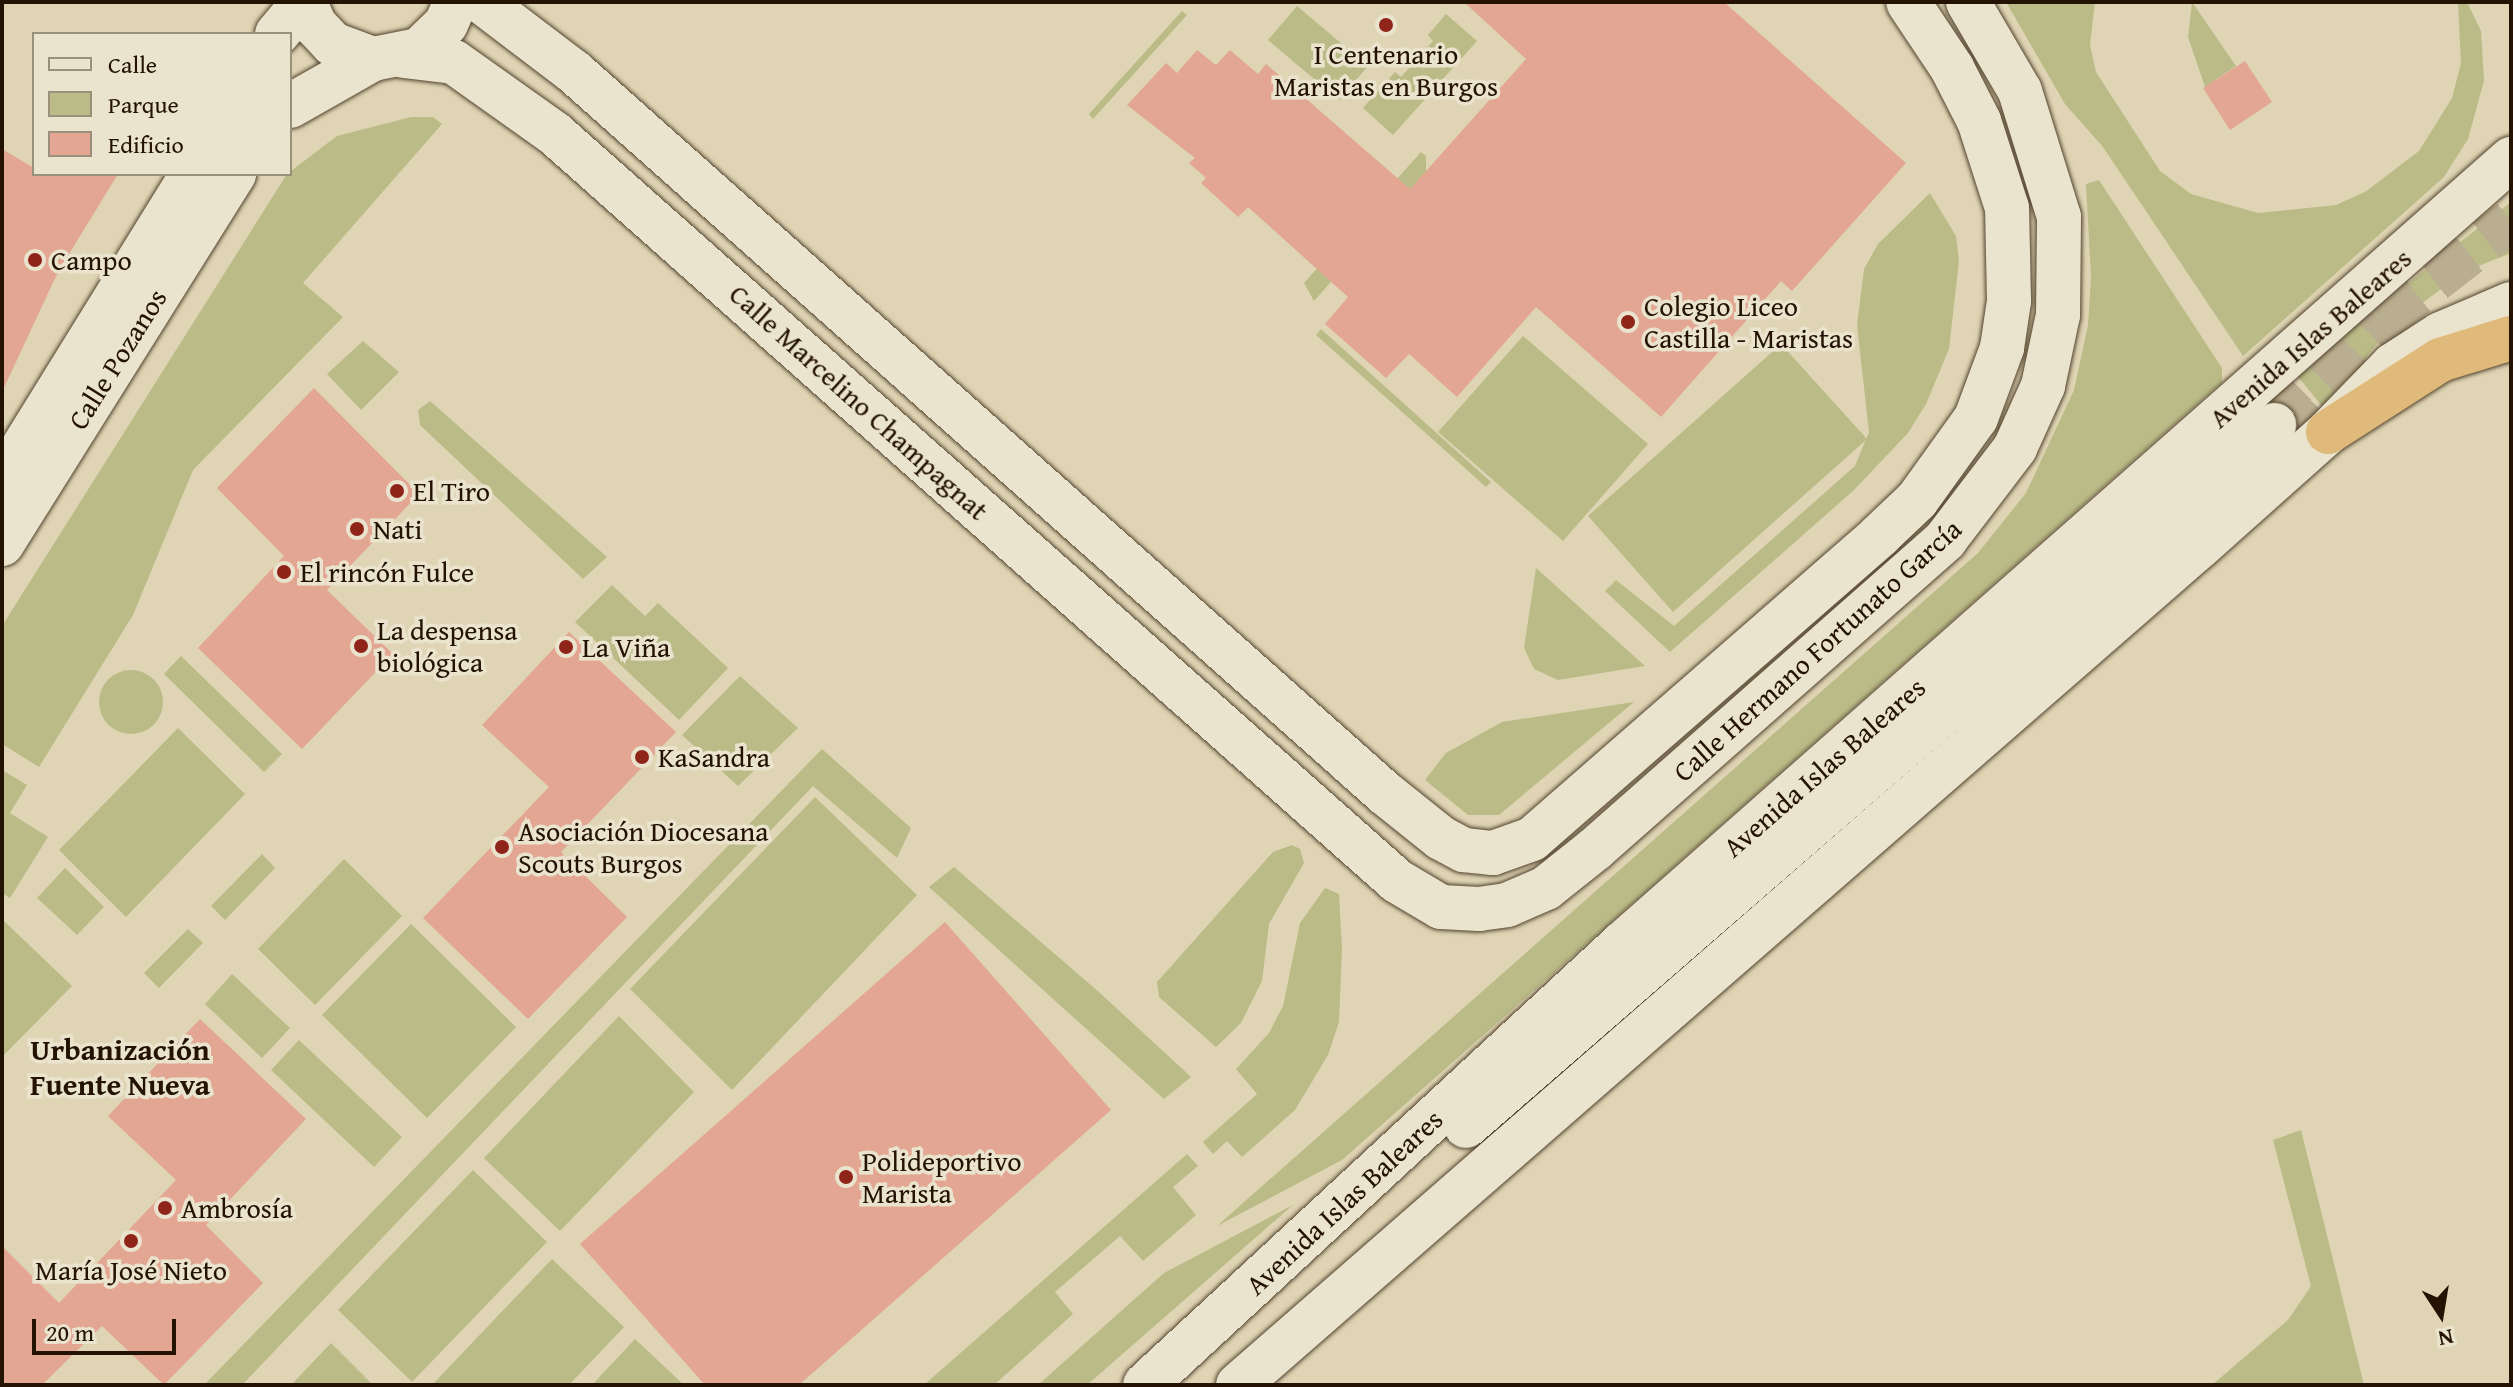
<!DOCTYPE html>
<html>
<head>
<meta charset="utf-8">
<style>
	body { margin:0 }
	#map { position:relative; width:2513px; height:1387px; overflow:hidden; background:#dfd5b4; font-family:"Gentium Book Plus",serif }
	div>[style] { position:absolute }
	[style*='--x'] { left:calc(var(--x)*1px); top:calc(var(--y)*1px); width:calc(var(--w)*1px); rotate:calc(var(--a)*1deg) }
	.green>* { inset:0; background:#babb87 }
	.round { border-radius:50% }
	.building>* { inset:0; background:#e2a693 }
	.secondary-tunnel>* { height:44px; margin-top:-22px; transform-origin:0; background:repeating-linear-gradient(90deg,#baae90 0 44px,transparent 0 66px) }
	.roads { filter:drop-shadow(0 0 2px #53432e) drop-shadow(0 0 2px #53432e) }
	.street>* { height:44px; margin:-22px; padding:0 22px; transform-origin:22px; border-radius:22px; background:#eae4ce }
	.secondary>* { height:44px; margin:-22px; padding:0 22px; transform-origin:22px; border-radius:22px; background:#eae4ce }
	.highway>* { height:44px; margin:-22px; padding:0 22px; transform-origin:22px; border-radius:22px; background:#e0ba7a }
	.dots>* { width:22px; height:22px; translate:-50% -50%; box-sizing:border-box; border:4px solid #eae4ce; border-radius:50% }
	span { translate:-50% -50%; white-space:nowrap; text-align:center; line-height:1.15; -webkit-text-stroke:7px #eae4ce; paint-order:stroke }
	.poi-label { font-size:28px; color:#241202 }
	.left { translate:0 -50%; text-align:left }
	.street-label { font-size:28px; color:#241202 }
	.neighbourhood-label { font-size:30px; color:#241202; font-weight:700 }
	.frame { position:absolute; inset:0; border:4px solid #241202; pointer-events:none }
	.legend { position:absolute; left:32px; top:32px; width:260px; height:144px; box-sizing:border-box; background:#eae4ce; border:2px solid #9b907c; margin:0; padding:10px 14px; list-style:none; font-size:24px; color:#241202 }
	.legend li { display:flex; align-items:center; gap:16px; height:40px }
	.legend b { width:40px; border:2px solid #9b907c }
	.north { position:absolute; left:2401px; top:1275px; width:80px; height:80px; -webkit-text-stroke:6px #eae4ce; paint-order:stroke; rotate:168deg; font-size:22px; font-weight:700; line-height:32px; text-align:center; color:#241202 }
	.north::after { content:''; display:block; margin:auto; width:28px; height:36px; background:#241202; clip-path:polygon(50% 0,100% 100%,50% 72%,0 100%) }
	.scale { position:absolute; left:32px; top:1319px; width:144px; height:36px; box-sizing:border-box; border:4px solid #241202; border-top:0; padding-left:10px; font-size:24px; line-height:28px; white-space:nowrap; color:#241202; -webkit-text-stroke:6px #eae4ce; paint-order:stroke }
</style>
</head>
<body>
<div id="map">
	<div class="green">
		<i style="clip-path:polygon(2006px 2px,2095px 2px,2090px 45px,2096px 72px,2160px 171px,2191px 194px,2258px 213px,2336px 205px,2365px 192px,2419px 151px,2452px 98px,2461px 63px,2458px 2px,2467px 2px,2481px 31px,2484px 81px,2468px 139px,2444px 177px,2243px 356px,2103px 147px,2065px 104px)"></i>
		<i style="clip-path:polygon(2192px 2px,2236px 66px,2205px 87px,2188px 37px)"></i>
		<i style="clip-path:polygon(1297px 6px,1368px 66px,1339px 100px,1268px 40px)"></i>
		<i style="clip-path:polygon(1182px 11px,1187px 15px,1093px 119px,1089px 114px)"></i>
		<i style="clip-path:polygon(1446px 14px,1477px 41px,1393px 135px,1363px 108px,1395px 72px,1401px 77px,1433px 41px,1428px 35px)"></i>
		<i style="clip-path:polygon(411px 117px,433px 117px,442px 124px,303px 283px,343px 317px,193px 470px,133px 615px,39px 767px,2px 744px,2px 626px,287px 174px,337px 136px)"></i>
		<i style="clip-path:polygon(1421px 152px,1426px 156px,1426px 175px,1314px 301px,1304px 283px)"></i>
		<i style="clip-path:polygon(2099px 180px,2222px 368px,2222px 382px,1342px 1160px,1217px 1226px,1978px 553px,2026px 493px,2074px 390px,2088px 325px,2091px 277px,2086px 184px)"></i>
		<i style="clip-path:polygon(1930px 193px,1956px 236px,1959px 261px,1949px 349px,1926px 404px,1908px 433px,1853px 491px,1670px 652px,1605px 591px,1616px 580px,1674px 626px,1855px 466px,1869px 432px,1857px 325px,1864px 269px,1878px 244px)"></i>
		<i style="clip-path:polygon(2511px 202px,2511px 253px,2466px 271px,2395px 323px,2368px 354px,2330px 416px,2295px 373px)"></i>
		<i style="clip-path:polygon(1321px 329px,1491px 482px,1486px 487px,1316px 335px)"></i>
		<i style="clip-path:polygon(1523px 336px,1648px 444px,1563px 541px,1438px 432px)"></i>
		<i style="clip-path:polygon(363px 341px,399px 372px,361px 410px,327px 374px)"></i>
		<i style="clip-path:polygon(1781px 344px,1867px 439px,1673px 612px,1588px 516px)"></i>
		<i style="clip-path:polygon(430px 401px,607px 557px,583px 579px,420px 425px,418px 410px)"></i>
		<i style="clip-path:polygon(1536px 568px,1645px 666px,1558px 680px,1534px 669px,1524px 648px)"></i>
		<i style="clip-path:polygon(612px 585px,645px 616px,658px 603px,728px 668px,679px 720px,575px 622px)"></i>
		<i style="clip-path:polygon(181px 656px,282px 754px,264px 772px,164px 674px)"></i>
		<i class="round" style="left:99px;top:670px;width:64px;height:64px"></i>
		<i style="clip-path:polygon(740px 676px,798px 728px,738px 786px,682px 735px)"></i>
		<i style="clip-path:polygon(1634px 702px,1499px 815px,1468px 815px,1425px 780px,1446px 753px,1502px 722px)"></i>
		<i style="clip-path:polygon(178px 728px,245px 794px,126px 917px,59px 850px)"></i>
		<i style="clip-path:polygon(822px 749px,911px 828px,897px 858px,813px 786px,242px 1385px,204px 1385px)"></i>
		<i style="clip-path:polygon(2px 770px,27px 785px,10px 813px,48px 837px,10px 898px,2px 893px)"></i>
		<i style="clip-path:polygon(815px 797px,917px 895px,732px 1090px,630px 989px)"></i>
		<i style="clip-path:polygon(1292px 845px,1300px 849px,1304px 863px,1269px 924px,1262px 981px,1241px 1023px,1216px 1047px,1159px 997px,1157px 982px,1273px 852px)"></i>
		<i style="clip-path:polygon(262px 854px,275px 868px,225px 920px,211px 906px)"></i>
		<i style="clip-path:polygon(344px 859px,402px 916px,315px 1005px,258px 949px)"></i>
		<i style="clip-path:polygon(954px 867px,1100px 993px,1191px 1077px,1164px 1099px,929px 887px)"></i>
		<i style="clip-path:polygon(65px 868px,104px 907px,77px 935px,37px 898px)"></i>
		<i style="clip-path:polygon(1325px 888px,1339px 894px,1342px 948px,1339px 1022px,1328px 1055px,1295px 1110px,1242px 1157px,1227px 1141px,1213px 1154px,1203px 1142px,1257px 1094px,1236px 1069px,1269px 1033px,1283px 1006px,1300px 923px)"></i>
		<i style="clip-path:polygon(2px 919px,72px 986px,2px 1057px)"></i>
		<i style="clip-path:polygon(411px 924px,516px 1027px,427px 1118px,322px 1015px)"></i>
		<i style="clip-path:polygon(188px 929px,203px 943px,159px 988px,144px 973px)"></i>
		<i style="clip-path:polygon(232px 974px,290px 1028px,262px 1058px,205px 1004px)"></i>
		<i style="clip-path:polygon(619px 1016px,694px 1092px,560px 1231px,484px 1158px)"></i>
		<i style="clip-path:polygon(299px 1040px,402px 1137px,374px 1167px,271px 1070px)"></i>
		<i style="clip-path:polygon(2301px 1130px,2364px 1385px,2212px 1385px,2288px 1320px,2311px 1286px,2273px 1140px)"></i>
		<i style="clip-path:polygon(1187px 1154px,1198px 1166px,1173px 1187px,1196px 1215px,1143px 1261px,1120px 1236px,1055px 1292px,1073px 1314px,994px 1385px,924px 1385px)"></i>
		<i style="clip-path:polygon(473px 1170px,547px 1242px,412px 1382px,338px 1310px)"></i>
		<i style="clip-path:polygon(1293px 1205px,1087px 1385px,1038px 1385px,1164px 1273px)"></i>
		<i style="clip-path:polygon(552px 1259px,624px 1327px,569px 1385px,432px 1385px)"></i>
		<i style="clip-path:polygon(635px 1339px,684px 1385px,592px 1385px)"></i>
		<i style="clip-path:polygon(331px 1343px,373px 1385px,291px 1385px)"></i>
	</div>
	<div class="building">
		<i style="clip-path:polygon(1464px 2px,1724px 2px,1906px 163px,1792px 291px,1781px 281px,1661px 417px,1536px 307px,1457px 397px,1409px 354px,1386px 378px,1325px 324px,1348px 297px,1248px 207px,1238px 217px,1201px 183px,1206px 178px,1189px 163px,1195px 158px,1127px 105px,1166px 63px,1177px 73px,1197px 50px,1216px 65px,1230px 50px,1258px 74px,1266px 64px,1410px 189px,1526px 59px)"></i>
		<i style="clip-path:polygon(2245px 61px,2272px 102px,2230px 130px,2203px 88px)"></i>
		<i style="clip-path:polygon(2px 149px,34px 168px,34px 174px,118px 174px,58px 272px,2px 392px)"></i>
		<i style="clip-path:polygon(314px 388px,419px 494px,327px 590px,393px 654px,302px 749px,198px 648px,284px 556px,217px 488px)"></i>
		<i style="clip-path:polygon(569px 632px,676px 732px,561px 852px,627px 917px,528px 1019px,423px 918px,549px 787px,482px 725px)"></i>
		<i style="clip-path:polygon(945px 922px,1111px 1110px,799px 1385px,705px 1385px,580px 1244px)"></i>
		<i style="clip-path:polygon(200px 1019px,306px 1119px,206px 1225px,263px 1283px,164px 1385px,102px 1326px,42px 1385px,2px 1385px,2px 1246px,59px 1303px,176px 1180px,108px 1116px)"></i>
	</div>
	<div class="secondary-tunnel">
		<i style="--x:2274;--y:425;--w:150;--a:-43.9"></i>
		<i style="--x:2382;--y:321;--w:163;--a:-37.8"></i>
	</div>
	<div class="roads">
		<div class="street">
			<i style="--x:305;--y:2;--w:25;--a:67"></i>
			<i style="--x:315;--y:25;--w:26;--a:47"></i>
			<i style="--x:333;--y:44;--w:43;--a:20.6"></i>
			<i style="--x:373;--y:59;--w:47;--a:-11.1"></i>
			<i style="--x:419;--y:50;--w:37;--a:-44"></i>
			<i style="--x:446;--y:24;--w:24;--a:-66"></i>
			<i style="--x:482;--y:2;--w:114;--a:37.2"></i>
			<i style="--x:573;--y:71;--w:1088;--a:41.65"></i>
			<i style="--x:1386;--y:794;--w:70;--a:38.7"></i>
			<i style="--x:1441;--y:838;--w:26;--a:28"></i>
			<i style="--x:1464;--y:850;--w:29;--a:6"></i>
			<i style="--x:1493;--y:853;--w:41;--a:-19.7"></i>
			<i style="--x:1532;--y:839;--w:461;--a:-41.1"></i>
			<i style="--x:1879;--y:536;--w:52;--a:-43.5"></i>
			<i style="--x:1917;--y:500;--w:101;--a:-54.3"></i>
			<i style="--x:1976;--y:418;--w:75;--a:-69.6"></i>
			<i style="--x:2002;--y:348;--w:48;--a:-81.5"></i>
			<i style="--x:2009;--y:301;--w:93;--a:-91.2"></i>
			<i style="--x:2007;--y:208;--w:91;--a:-107.8"></i>
			<i style="--x:1979;--y:121;--w:59;--a:-117"></i>
			<i style="--x:1952;--y:68;--w:79;--a:-123.7"></i>
			<i style="--x:277;--y:34;--w:42;--a:-49.8"></i>
			<i style="--x:404;--y:56;--w:50;--a:6.8"></i>
			<i style="--x:454;--y:62;--w:123;--a:35.4"></i>
			<i style="--x:554;--y:133;--w:1127;--a:41.58"></i>
			<i style="--x:1397;--y:881;--w:51;--a:30.6"></i>
			<i style="--x:1441;--y:907;--w:38;--a:3"></i>
			<i style="--x:1479;--y:909;--w:28;--a:-8"></i>
			<i style="--x:1507;--y:905;--w:43;--a:-23.6"></i>
			<i style="--x:1546;--y:888;--w:63;--a:-38.5"></i>
			<i style="--x:1595;--y:849;--w:467;--a:-41.4"></i>
			<i style="--x:1945;--y:540;--w:116;--a:-52.7"></i>
			<i style="--x:2015;--y:448;--w:68;--a:-65.7"></i>
			<i style="--x:2043;--y:386;--w:73;--a:-78.1"></i>
			<i style="--x:2058;--y:315;--w:98;--a:-89.4"></i>
			<i style="--x:2059;--y:217;--w:132;--a:-107.2"></i>
			<i style="--x:2020;--y:91;--w:103;--a:-120.3"></i>
			<i style="--x:290;--y:106;--w:95;--a:-29.5"></i>
			<i style="--x:2;--y:481;--w:361;--a:-58.2"></i>
			<i style="--x:2;--y:544;--w:437;--a:-57.9"></i>
		</div>
		<div class="secondary">
			<i style="--x:1466;--y:1126;--w:1070;--a:-40.94"></i>
			<i style="--x:1145;--y:1385;--w:651;--a:-42.76"></i>
			<i style="--x:1623;--y:943;--w:1185;--a:-41.44"></i>
			<i style="--x:1238;--y:1385;--w:1275;--a:-41.09"></i>
			<i style="--x:2199;--y:547;--w:173;--a:-41.7"></i>
			<i style="--x:2328;--y:432;--w:93;--a:-45.9"></i>
			<i style="--x:2393;--y:365;--w:57;--a:-32.9"></i>
			<i style="--x:2441;--y:334;--w:76;--a:-23.2"></i>
		</div>
		<div class="highway">
			<i style="--x:2328;--y:432;--w:133;--a:-32.7"></i>
			<i style="--x:2440;--y:360;--w:74;--a:-17.2"></i>
		</div>
	</div>
	<div class="dots">
		<i style="left:1386px;top:25px;background:#8f2418"></i>
		<i style="left:35px;top:260px;background:#8f2418"></i>
		<i style="left:1628px;top:322px;background:#8f2418"></i>
		<i style="left:397px;top:491px;background:#8f2418"></i>
		<i style="left:357px;top:529px;background:#8f2418"></i>
		<i style="left:284px;top:572px;background:#8f2418"></i>
		<i style="left:361px;top:646px;background:#8f2418"></i>
		<i style="left:566px;top:647px;background:#8f2418"></i>
		<i style="left:642px;top:757px;background:#8f2418"></i>
		<i style="left:502px;top:847px;background:#8f2418"></i>
		<i style="left:846px;top:1177px;background:#8f2418"></i>
		<i style="left:165px;top:1208px;background:#8f2418"></i>
		<i style="left:131px;top:1241px;background:#8f2418"></i>
	</div>
	<div class="poi-label">
		<span style="left:1386px;top:70px">I Centenario<br>Maristas en Burgos</span>
		<span class="left" style="left:51px;top:260px">Campo</span>
		<span class="left" style="left:1644px;top:322px">Colegio Liceo<br>Castilla - Maristas</span>
		<span class="left" style="left:413px;top:491px">El Tiro</span>
		<span class="left" style="left:373px;top:529px">Nati</span>
		<span class="left" style="left:300px;top:572px">El rincón Fulce</span>
		<span class="left" style="left:377px;top:646px">La despensa<br>biológica</span>
		<span class="left" style="left:582px;top:647px">La Viña</span>
		<span class="left" style="left:658px;top:757px">KaSandra</span>
		<span class="left" style="left:518px;top:847px">Asociación Diocesana<br>Scouts Burgos</span>
		<span class="left" style="left:862px;top:1177px">Polideportivo<br>Marista</span>
		<span class="left" style="left:181px;top:1208px">Ambrosía</span>
		<span style="left:131px;top:1270px">María José Nieto</span>
	</div>
	<div class="street-label">
		<span style="left:2310px;top:338px;rotate:-41deg">Avenida Islas Baleares</span>
		<span style="left:117px;top:359px;rotate:-58deg">Calle Pozanos</span>
		<span style="left:859px;top:402px;rotate:42deg">Calle Marcelino Champagnat</span>
		<span style="left:1817px;top:650px;rotate:-42deg">Calle Hermano Fortunato García</span>
		<span style="left:1824px;top:767px;rotate:-41deg">Avenida Islas Baleares</span>
		<span style="left:1344px;top:1202px;rotate:-43deg">Avenida Islas Baleares</span>
	</div>
	<div class="neighbourhood-label">
		<span style="left:120px;top:1066px">Urbanización<br>Fuente Nueva</span>
	</div>
	<div class="frame"></div>
	<ul class="legend">
	<li><b style="height:10px;background:#eae4ce"></b>Calle</li>
	<li><b style="height:22px;background:#babb87"></b>Parque</li>
	<li><b style="height:22px;background:#e2a693"></b>Edificio</li>
	</ul>
	<div class="north">N</div>
	<div class="scale">20 m</div>
</div>
</body>
</html>
